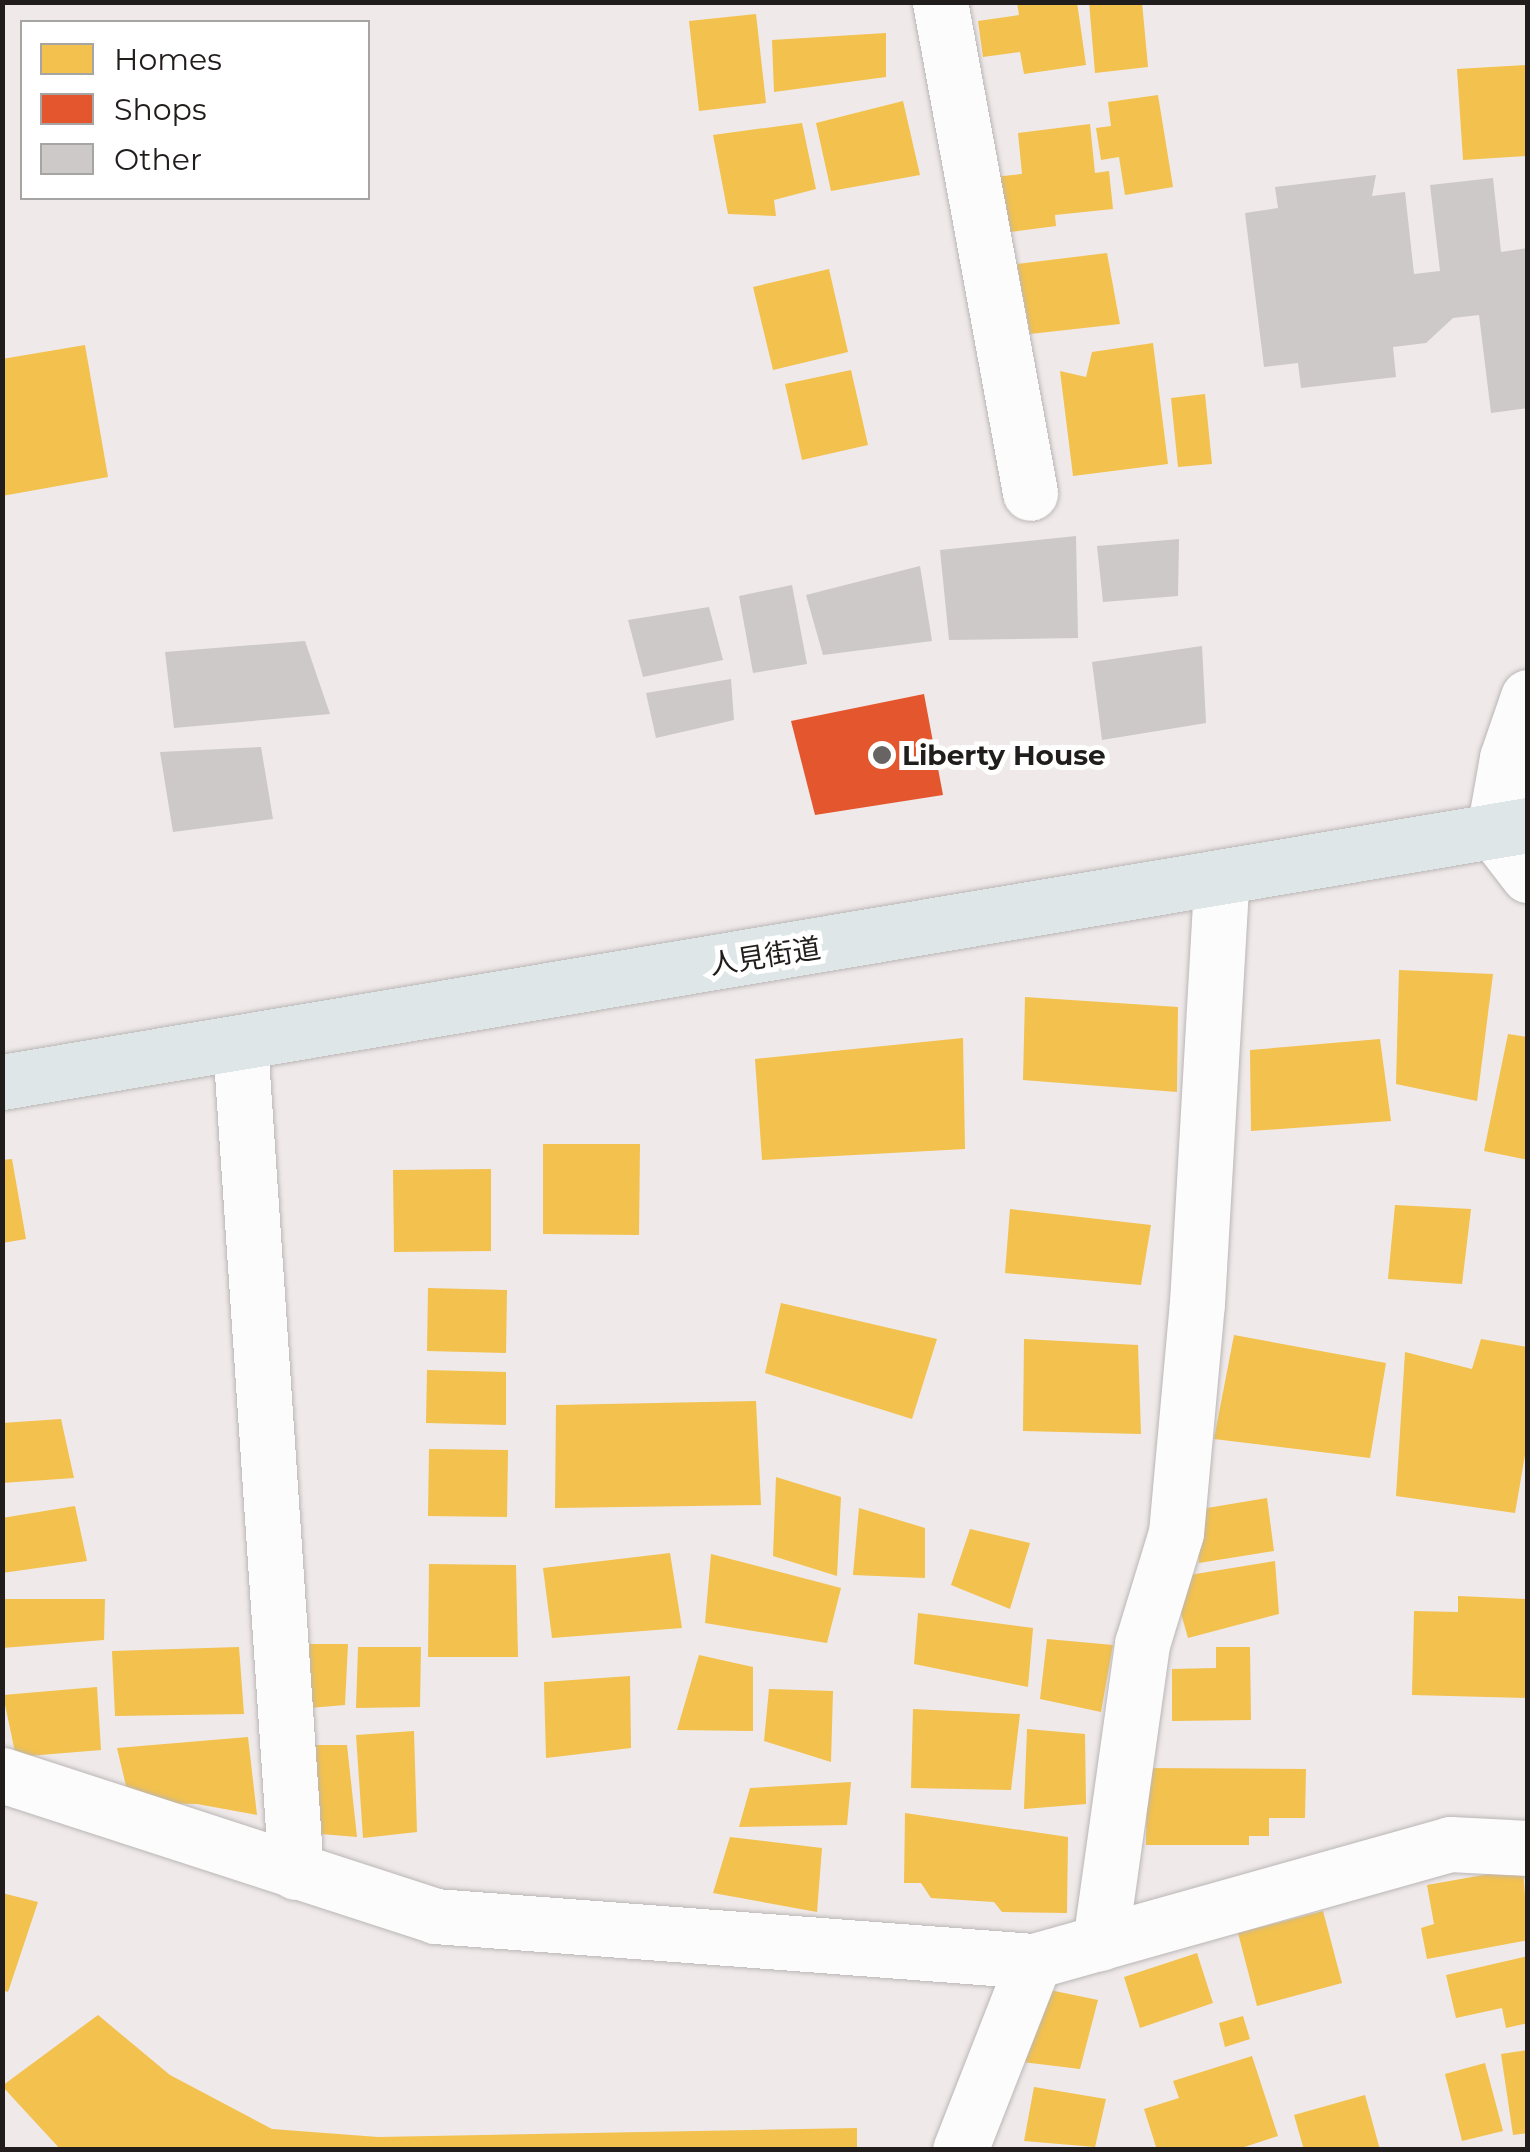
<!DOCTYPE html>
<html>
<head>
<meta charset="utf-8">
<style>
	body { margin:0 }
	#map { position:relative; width:1530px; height:2152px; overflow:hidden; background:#efe9e9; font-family:Montserrat,"Noto Sans JP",sans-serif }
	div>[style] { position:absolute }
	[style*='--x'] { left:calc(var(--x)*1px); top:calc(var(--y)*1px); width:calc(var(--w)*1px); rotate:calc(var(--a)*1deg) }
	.homes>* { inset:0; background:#f2c14e }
	.shops>* { inset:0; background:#e4572e }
	.building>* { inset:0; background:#cdc9c9 }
	.roads { filter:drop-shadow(0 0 2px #bbb6b6) drop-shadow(0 0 2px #bbb6b6) }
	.minor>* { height:55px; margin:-27.5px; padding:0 27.5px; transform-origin:27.5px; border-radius:27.5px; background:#fdfcfc }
	.major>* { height:55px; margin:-27.5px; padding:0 27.5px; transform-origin:27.5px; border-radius:27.5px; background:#dfe6e7 }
	.dots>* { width:28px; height:28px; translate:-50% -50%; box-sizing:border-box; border:5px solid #fff; border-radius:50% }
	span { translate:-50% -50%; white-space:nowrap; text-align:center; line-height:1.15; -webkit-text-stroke:10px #fff; paint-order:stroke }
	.poi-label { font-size:28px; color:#211d1c; font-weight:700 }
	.left { translate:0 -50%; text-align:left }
	.street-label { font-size:28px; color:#211d1c }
	.frame { position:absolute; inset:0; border:5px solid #211d1c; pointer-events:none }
	.legend { position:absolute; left:20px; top:20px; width:350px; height:180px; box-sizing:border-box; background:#fff; border:2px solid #a6a5a4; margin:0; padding:12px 18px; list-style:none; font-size:30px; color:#211d1c }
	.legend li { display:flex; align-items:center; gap:20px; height:50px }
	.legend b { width:50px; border:2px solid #a6a5a4 }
</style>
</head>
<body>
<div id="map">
	<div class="homes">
		<i style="clip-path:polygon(1017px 2px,1077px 2px,1086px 65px,1024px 74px,1020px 52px,983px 57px,978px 21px,1019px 15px)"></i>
		<i style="clip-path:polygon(1089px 2px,1142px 2px,1148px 67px,1095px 73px)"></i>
		<i style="clip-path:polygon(756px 14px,766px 103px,699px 111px,689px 21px)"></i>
		<i style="clip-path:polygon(886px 33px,886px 77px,774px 92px,772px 40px)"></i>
		<i style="clip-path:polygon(1528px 65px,1528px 156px,1463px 160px,1457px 69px)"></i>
		<i style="clip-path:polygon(1158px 95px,1173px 187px,1125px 195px,1119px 157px,1101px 160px,1096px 128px,1111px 126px,1108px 102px)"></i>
		<i style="clip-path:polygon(903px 101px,920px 175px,831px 191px,816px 123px)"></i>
		<i style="clip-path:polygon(802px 123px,816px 189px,774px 200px,776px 216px,728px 214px,713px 135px)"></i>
		<i style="clip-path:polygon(1090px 124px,1095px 173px,1109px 171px,1113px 209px,1055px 215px,1056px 226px,1011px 232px,997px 207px,993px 177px,1022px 174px,1018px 133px)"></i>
		<i style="clip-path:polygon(1107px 253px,1120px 324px,1030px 334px,1017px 264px)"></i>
		<i style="clip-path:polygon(829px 269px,848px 352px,773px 370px,753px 287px)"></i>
		<i style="clip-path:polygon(1153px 343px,1168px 464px,1073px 476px,1060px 371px,1086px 377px,1092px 352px)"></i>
		<i style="clip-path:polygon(85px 345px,108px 477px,2px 496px,2px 359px)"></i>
		<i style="clip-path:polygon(851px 370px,868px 445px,802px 460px,785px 384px)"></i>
		<i style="clip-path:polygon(1205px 394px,1212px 464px,1178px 467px,1171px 398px)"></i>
		<i style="clip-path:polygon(1399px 970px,1493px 974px,1477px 1101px,1396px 1084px)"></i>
		<i style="clip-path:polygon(1025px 997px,1178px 1007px,1177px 1092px,1023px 1080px)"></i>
		<i style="clip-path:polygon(1508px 1034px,1528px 1037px,1528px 1160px,1484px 1151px)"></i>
		<i style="clip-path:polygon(963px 1038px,965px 1149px,762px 1160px,755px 1059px)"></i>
		<i style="clip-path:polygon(1380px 1039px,1391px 1121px,1251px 1131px,1250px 1050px)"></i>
		<i style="clip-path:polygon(543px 1144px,640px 1144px,639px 1235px,543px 1234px)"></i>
		<i style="clip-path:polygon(12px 1159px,26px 1239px,2px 1243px,2px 1160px)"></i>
		<i style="clip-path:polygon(491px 1169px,491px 1251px,394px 1252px,393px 1170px)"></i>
		<i style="clip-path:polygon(1395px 1205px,1471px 1209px,1462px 1284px,1388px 1279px)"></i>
		<i style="clip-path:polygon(1010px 1209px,1151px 1225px,1141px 1285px,1005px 1273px)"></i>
		<i style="clip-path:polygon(428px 1288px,507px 1290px,506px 1353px,427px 1351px)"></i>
		<i style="clip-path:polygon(781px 1303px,937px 1339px,912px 1419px,765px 1373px)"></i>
		<i style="clip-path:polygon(1234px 1335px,1386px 1363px,1370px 1458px,1214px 1439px)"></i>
		<i style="clip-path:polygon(1024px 1339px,1138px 1345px,1141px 1434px,1023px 1431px)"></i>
		<i style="clip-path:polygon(1481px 1339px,1528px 1347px,1528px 1438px,1515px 1513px,1396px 1496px,1405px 1352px,1472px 1369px)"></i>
		<i style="clip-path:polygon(427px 1370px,506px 1372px,506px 1425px,426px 1423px)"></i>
		<i style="clip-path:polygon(756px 1401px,761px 1505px,555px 1508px,556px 1405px)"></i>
		<i style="clip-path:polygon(61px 1419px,74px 1478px,2px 1483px,2px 1423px)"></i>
		<i style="clip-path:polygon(429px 1449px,508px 1450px,507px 1517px,428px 1516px)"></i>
		<i style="clip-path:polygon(776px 1477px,841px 1497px,837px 1576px,773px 1556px)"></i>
		<i style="clip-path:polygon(1267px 1498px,1274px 1551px,1199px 1563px,1195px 1510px)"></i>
		<i style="clip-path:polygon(75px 1506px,87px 1561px,2px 1573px,2px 1518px)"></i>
		<i style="clip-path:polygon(859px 1508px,925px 1528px,925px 1578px,853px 1575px)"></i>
		<i style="clip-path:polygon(970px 1529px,1030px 1543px,1010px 1609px,951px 1585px)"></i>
		<i style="clip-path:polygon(670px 1553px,682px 1628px,552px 1638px,543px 1568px)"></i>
		<i style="clip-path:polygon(711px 1554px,841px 1588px,827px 1643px,705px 1623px)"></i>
		<i style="clip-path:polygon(1275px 1561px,1279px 1614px,1188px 1638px,1171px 1578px)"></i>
		<i style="clip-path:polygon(429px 1564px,516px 1565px,518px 1657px,428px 1657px)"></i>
		<i style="clip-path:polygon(1458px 1596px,1528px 1599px,1528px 1698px,1412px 1695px,1414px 1611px,1458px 1612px)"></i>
		<i style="clip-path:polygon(2px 1599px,105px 1599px,104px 1640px,2px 1648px)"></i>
		<i style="clip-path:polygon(918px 1613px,1033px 1628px,1028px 1687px,914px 1664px)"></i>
		<i style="clip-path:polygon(1047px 1639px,1113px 1645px,1101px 1712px,1040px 1699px)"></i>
		<i style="clip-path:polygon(287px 1644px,348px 1644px,345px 1705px,286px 1710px)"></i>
		<i style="clip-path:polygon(239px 1647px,244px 1714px,115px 1716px,112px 1651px)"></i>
		<i style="clip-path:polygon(358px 1647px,421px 1647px,420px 1707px,356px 1708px)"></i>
		<i style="clip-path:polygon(1216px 1647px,1250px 1647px,1251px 1720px,1172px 1721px,1172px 1669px,1216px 1668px)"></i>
		<i style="clip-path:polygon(699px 1655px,753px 1667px,753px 1731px,677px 1730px)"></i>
		<i style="clip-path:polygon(630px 1676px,631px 1748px,546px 1758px,544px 1682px)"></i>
		<i style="clip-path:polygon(97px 1687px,101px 1750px,16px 1757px,3px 1695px)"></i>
		<i style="clip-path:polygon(769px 1689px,833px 1691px,831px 1762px,764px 1741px)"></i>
		<i style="clip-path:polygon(913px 1709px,1020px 1714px,1011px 1790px,911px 1788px)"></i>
		<i style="clip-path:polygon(1027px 1729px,1085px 1734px,1086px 1804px,1024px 1809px)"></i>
		<i style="clip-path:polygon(414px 1731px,417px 1832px,363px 1838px,356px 1735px)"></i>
		<i style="clip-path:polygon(248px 1737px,257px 1815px,197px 1804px,130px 1803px,117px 1748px)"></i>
		<i style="clip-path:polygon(290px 1745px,347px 1745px,357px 1837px,296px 1832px)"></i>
		<i style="clip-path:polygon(1147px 1768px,1306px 1769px,1305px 1818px,1269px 1818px,1269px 1836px,1249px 1836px,1249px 1845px,1146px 1845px)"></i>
		<i style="clip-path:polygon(851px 1782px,847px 1825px,739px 1827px,750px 1788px)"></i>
		<i style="clip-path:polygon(905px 1813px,1068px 1837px,1067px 1913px,1002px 1912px,994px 1902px,931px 1898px,921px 1883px,904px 1883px)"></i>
		<i style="clip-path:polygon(730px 1837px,822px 1848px,817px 1912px,713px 1893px)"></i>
		<i style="clip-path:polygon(1523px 1868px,1528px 1940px,1427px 1959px,1421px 1928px,1434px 1924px,1427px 1885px)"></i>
		<i style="clip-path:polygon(2px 1893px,38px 1902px,8px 1992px,2px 1990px)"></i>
		<i style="clip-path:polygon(1323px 1911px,1342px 1983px,1257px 2006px,1238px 1933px)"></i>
		<i style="clip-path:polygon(1197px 1953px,1213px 2003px,1140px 2028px,1124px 1977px)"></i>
		<i style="clip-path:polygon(1528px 1956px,1528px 2023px,1506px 2028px,1502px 2008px,1456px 2018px,1446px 1975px)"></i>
		<i style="clip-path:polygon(1045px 1989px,1098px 2000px,1080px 2069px,1013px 2061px)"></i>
		<i style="clip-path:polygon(98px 2015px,170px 2075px,272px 2129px,378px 2137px,857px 2128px,857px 2150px,61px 2150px,2px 2086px)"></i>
		<i style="clip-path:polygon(1243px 2016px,1250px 2039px,1225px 2047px,1219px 2023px)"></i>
		<i style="clip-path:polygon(1528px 2050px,1528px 2133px,1513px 2135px,1501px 2054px)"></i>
		<i style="clip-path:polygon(1252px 2056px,1278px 2136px,1235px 2150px,1157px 2150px,1144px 2109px,1179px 2098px,1173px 2081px)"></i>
		<i style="clip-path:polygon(1485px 2063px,1503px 2131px,1462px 2141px,1445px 2074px)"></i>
		<i style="clip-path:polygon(1034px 2087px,1106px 2099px,1095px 2147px,1024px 2141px)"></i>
		<i style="clip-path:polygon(1365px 2095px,1380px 2150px,1304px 2150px,1294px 2115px)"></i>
	</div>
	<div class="shops">
		<i style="clip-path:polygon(924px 694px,943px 795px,815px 815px,791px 721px)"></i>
	</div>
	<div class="building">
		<i style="clip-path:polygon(1376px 175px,1372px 196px,1405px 192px,1414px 274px,1440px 271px,1430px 185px,1493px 178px,1501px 252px,1528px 248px,1528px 408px,1491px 413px,1479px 315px,1453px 318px,1426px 343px,1393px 347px,1396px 377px,1301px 388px,1298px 363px,1264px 367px,1245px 213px,1278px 208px,1275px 187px)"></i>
		<i style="clip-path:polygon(1076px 536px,1078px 638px,949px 640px,940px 550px)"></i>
		<i style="clip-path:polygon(1179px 539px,1178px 596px,1103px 602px,1097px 546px)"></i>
		<i style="clip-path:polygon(920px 566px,932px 641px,823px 655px,806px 595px)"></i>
		<i style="clip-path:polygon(792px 585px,807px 664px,753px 673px,739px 596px)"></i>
		<i style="clip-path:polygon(709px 607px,723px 660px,643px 677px,628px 620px)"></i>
		<i style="clip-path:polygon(305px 641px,330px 714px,174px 728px,165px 652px)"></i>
		<i style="clip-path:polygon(1202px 646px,1206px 723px,1102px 740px,1092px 662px)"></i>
		<i style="clip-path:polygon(731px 679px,734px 720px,656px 738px,646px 693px)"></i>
		<i style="clip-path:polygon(261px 747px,273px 819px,173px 832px,160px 752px)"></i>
	</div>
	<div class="roads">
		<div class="minor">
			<i style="--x:940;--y:2;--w:499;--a:79.6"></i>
			<i style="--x:1528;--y:697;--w:65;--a:109"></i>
			<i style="--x:1507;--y:758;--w:74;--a:100.1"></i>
			<i style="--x:1494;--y:831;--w:56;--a:52.3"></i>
			<i style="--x:240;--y:1043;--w:831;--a:86.14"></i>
			<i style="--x:2;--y:1775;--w:455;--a:18"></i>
			<i style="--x:435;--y:1916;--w:601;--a:4.3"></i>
			<i style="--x:1034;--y:1961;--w:432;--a:-15.7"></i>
			<i style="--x:1450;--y:1844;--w:78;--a:2.9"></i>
			<i style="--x:1100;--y:1943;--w:302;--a:-82"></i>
			<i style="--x:1142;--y:1644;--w:116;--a:-73"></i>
			<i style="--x:1176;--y:1533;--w:231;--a:-84.8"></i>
			<i style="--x:1197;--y:1303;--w:423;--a:-86.7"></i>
			<i style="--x:960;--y:2150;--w:203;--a:-68.6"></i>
		</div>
		<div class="major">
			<i style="--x:2;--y:1082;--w:1547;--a:-9.56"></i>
		</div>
	</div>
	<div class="dots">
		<i style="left:882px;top:755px;background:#696464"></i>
	</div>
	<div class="poi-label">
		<span class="left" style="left:902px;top:755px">Liberty House</span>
	</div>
	<div class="street-label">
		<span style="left:765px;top:956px;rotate:-9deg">人見街道</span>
	</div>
	<div class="frame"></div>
	<ul class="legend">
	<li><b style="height:28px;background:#f2c14e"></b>Homes</li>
	<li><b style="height:28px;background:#e4572e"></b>Shops</li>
	<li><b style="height:28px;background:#cdc9c9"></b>Other</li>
	</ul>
</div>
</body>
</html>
